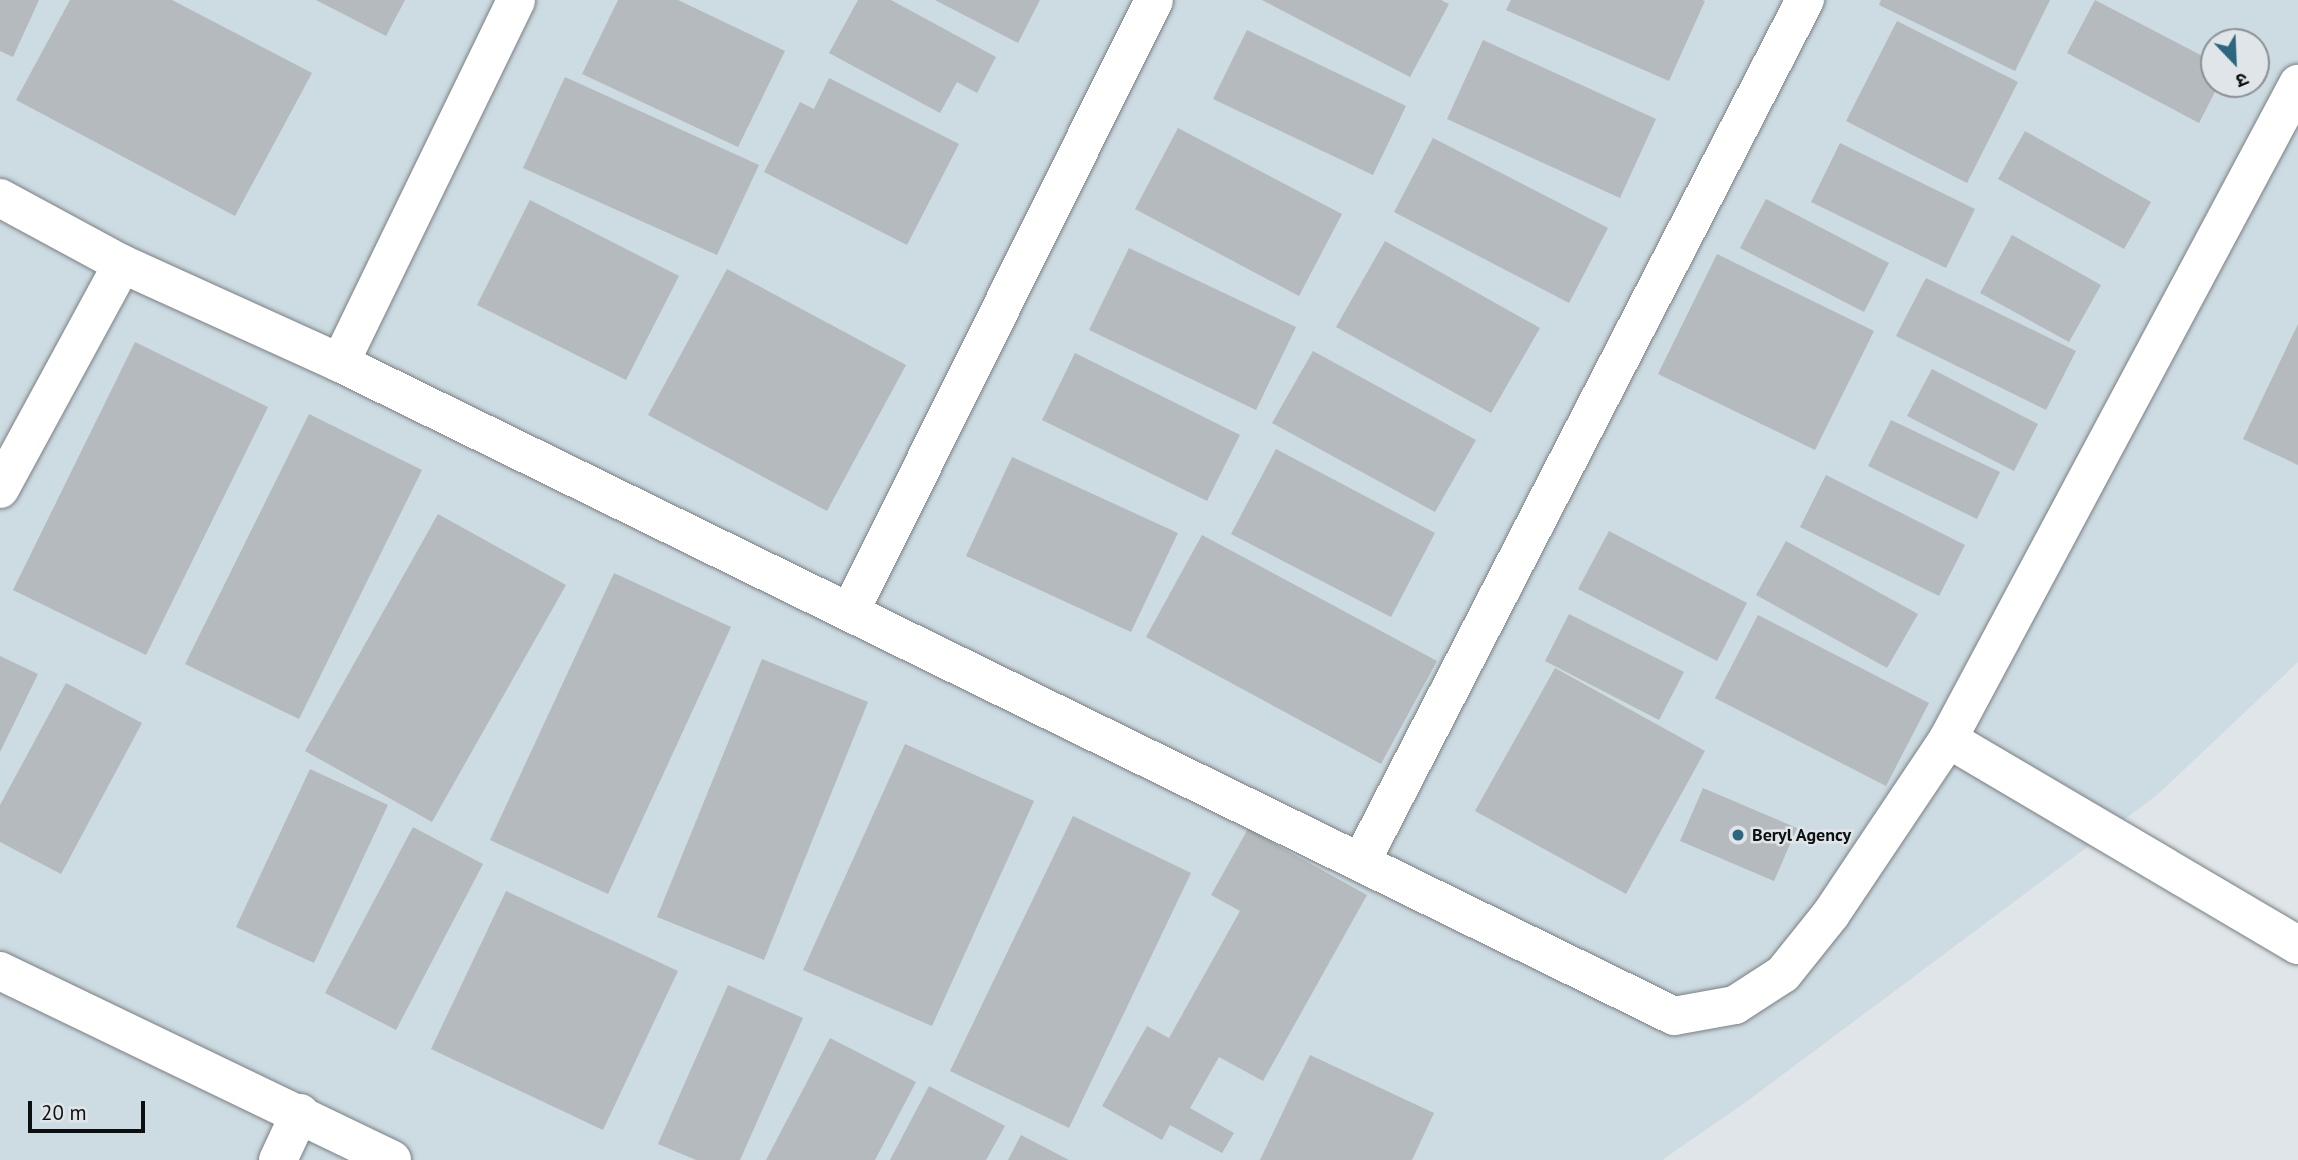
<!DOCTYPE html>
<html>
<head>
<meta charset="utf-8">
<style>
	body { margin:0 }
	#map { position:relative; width:2298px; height:1160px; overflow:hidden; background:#dfe5e8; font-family:"PT Sans","Noto Sans Devanagari",sans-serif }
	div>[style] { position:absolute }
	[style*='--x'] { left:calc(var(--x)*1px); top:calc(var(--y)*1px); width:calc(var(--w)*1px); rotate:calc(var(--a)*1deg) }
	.built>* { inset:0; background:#cddbe2 }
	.building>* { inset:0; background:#b4babd }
	.roads { filter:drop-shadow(0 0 2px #7a8083) drop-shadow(0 0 2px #7a8083) }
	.minor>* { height:38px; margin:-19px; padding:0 19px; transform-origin:19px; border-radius:19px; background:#fff }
	.dots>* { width:19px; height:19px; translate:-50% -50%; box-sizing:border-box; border:4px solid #dfe5e8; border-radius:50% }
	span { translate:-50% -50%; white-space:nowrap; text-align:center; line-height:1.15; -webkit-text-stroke:5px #dfe5e8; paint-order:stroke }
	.poi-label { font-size:18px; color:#0d1011; font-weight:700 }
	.left { translate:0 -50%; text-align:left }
	.north { position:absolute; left:2200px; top:28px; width:70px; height:70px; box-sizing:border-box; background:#dfe5e8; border:2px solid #8b9092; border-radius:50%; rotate:157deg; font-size:19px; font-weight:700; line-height:28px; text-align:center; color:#0d1011 }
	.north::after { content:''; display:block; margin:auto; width:24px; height:32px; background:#2c677f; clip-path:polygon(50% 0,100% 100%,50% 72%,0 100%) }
	.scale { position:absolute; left:28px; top:1101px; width:117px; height:32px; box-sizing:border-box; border:4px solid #0d1011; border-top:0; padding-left:9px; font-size:21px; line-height:24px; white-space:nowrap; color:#0d1011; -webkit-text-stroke:5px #dfe5e8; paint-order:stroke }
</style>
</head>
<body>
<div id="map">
	<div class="built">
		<i style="clip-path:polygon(evenodd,0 0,2298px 0,2298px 662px,2157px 795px,1746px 1102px,1662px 1160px,0 1160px,0 0,2214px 42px,2256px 42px,2256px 84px,2214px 84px,2214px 42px)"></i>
	</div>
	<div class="building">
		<i style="clip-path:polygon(0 0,39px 0,13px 57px,0 51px)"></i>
		<i style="clip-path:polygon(70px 0,172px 0,312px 73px,235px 216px,16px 100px)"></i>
		<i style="clip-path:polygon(316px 0,405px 0,386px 36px)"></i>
		<i style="clip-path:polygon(618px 0,678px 0,785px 51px,738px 147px,582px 74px)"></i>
		<i style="clip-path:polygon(858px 0,891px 0,996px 57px,977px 93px,957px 82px,940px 113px,829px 53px)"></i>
		<i style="clip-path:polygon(935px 0,1040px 0,1018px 43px)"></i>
		<i style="clip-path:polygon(1262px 0,1441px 0,1449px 4px,1410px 77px)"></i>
		<i style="clip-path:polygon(1511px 0,1702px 0,1705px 1px,1669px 81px,1506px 10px)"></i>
		<i style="clip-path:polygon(1881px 0,2050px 0,2015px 71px,1879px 5px)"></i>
		<i style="clip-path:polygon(2095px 0,2214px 62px,2214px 84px,2219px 84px,2199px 123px,2067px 53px)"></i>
		<i style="clip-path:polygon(1897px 21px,2018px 82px,1967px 183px,1846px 121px)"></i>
		<i style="clip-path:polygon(1247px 30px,1406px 106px,1373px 175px,1213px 99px)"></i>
		<i style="clip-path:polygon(1483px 40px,1656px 119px,1620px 198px,1447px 119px)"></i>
		<i style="clip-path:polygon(565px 77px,759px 165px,717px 255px,523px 168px)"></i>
		<i style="clip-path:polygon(829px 78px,959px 144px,907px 245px,764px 172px,800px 102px,814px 109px)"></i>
		<i style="clip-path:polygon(1178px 128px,1342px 214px,1299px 296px,1135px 209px)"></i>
		<i style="clip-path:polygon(2025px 131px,2151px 202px,2124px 249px,1998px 179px)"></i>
		<i style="clip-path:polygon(1433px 138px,1608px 228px,1569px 303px,1394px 212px)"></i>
		<i style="clip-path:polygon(1840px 143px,1975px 209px,1946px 268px,1811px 202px)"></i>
		<i style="clip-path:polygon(1766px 199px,1889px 263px,1864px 312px,1740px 248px)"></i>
		<i style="clip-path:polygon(530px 200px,679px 276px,626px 380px,477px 305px)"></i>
		<i style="clip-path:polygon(2012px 235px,2101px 285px,2069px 342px,1980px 293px)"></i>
		<i style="clip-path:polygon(1385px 241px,1540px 328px,1491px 413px,1336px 327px)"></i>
		<i style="clip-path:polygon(1129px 248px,1296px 327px,1256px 410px,1089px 330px)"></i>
		<i style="clip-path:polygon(1717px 254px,1874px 331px,1815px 450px,1658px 374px)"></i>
		<i style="clip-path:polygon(727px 269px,906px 365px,827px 511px,648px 415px)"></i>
		<i style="clip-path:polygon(1926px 278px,2076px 351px,2046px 410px,1896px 336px)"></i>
		<i style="clip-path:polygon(2298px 324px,2298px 465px,2243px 439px)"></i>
		<i style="clip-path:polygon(135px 342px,268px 407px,146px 655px,13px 590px)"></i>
		<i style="clip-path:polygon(1313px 351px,1476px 440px,1435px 512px,1272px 423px)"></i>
		<i style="clip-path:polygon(1075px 353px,1240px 435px,1207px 501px,1042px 420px)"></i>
		<i style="clip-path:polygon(1932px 369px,2038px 424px,2014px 471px,1907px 416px)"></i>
		<i style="clip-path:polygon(309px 414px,422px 470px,299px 719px,185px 664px)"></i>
		<i style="clip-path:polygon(1891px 420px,2000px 472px,1977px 519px,1868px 466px)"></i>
		<i style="clip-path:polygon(1276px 449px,1435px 533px,1391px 617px,1231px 534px)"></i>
		<i style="clip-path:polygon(1012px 457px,1178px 533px,1131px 632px,966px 556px)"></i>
		<i style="clip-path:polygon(1826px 475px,1965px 545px,1939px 596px,1800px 527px)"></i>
		<i style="clip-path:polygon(438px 514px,566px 585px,432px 822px,305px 751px)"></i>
		<i style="clip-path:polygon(1609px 531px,1747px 603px,1717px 661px,1578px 589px)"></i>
		<i style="clip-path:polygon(1202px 535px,1437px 661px,1381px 764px,1146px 637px)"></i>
		<i style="clip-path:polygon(1786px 541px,1918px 614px,1887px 668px,1756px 595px)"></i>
		<i style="clip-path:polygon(614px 573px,731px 627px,608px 894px,490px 840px)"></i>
		<i style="clip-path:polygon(1569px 614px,1684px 672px,1659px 720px,1545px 661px)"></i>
		<i style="clip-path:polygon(1758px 615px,1929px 703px,1886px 786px,1715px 698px)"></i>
		<i style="clip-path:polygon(0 656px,38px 674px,0 752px)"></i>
		<i style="clip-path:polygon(762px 659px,868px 702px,764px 960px,657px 917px)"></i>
		<i style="clip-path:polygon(1555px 668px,1705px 751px,1626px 894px,1475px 811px)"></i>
		<i style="clip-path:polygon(66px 683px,142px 723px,61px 874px,0 842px,0 805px)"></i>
		<i style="clip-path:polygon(905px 744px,1034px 801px,932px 1026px,803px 970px)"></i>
		<i style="clip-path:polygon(310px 769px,388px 805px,314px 963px,236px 927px)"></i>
		<i style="clip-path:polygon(1703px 788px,1797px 828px,1774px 881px,1680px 841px)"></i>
		<i style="clip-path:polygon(1073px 816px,1191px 873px,1069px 1128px,950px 1071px)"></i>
		<i style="clip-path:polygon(413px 827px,483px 864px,396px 1030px,325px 993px)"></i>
		<i style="clip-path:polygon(1248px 829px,1367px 895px,1263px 1081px,1219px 1057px,1190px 1108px,1234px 1133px,1222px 1153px,1170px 1125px,1162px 1140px,1102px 1106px,1147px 1026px,1169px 1038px,1240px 911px,1211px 895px)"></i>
		<i style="clip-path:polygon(506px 891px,678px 971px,603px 1130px,431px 1049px)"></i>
		<i style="clip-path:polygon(728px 985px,803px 1018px,740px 1160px,696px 1160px,658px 1144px)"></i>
		<i style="clip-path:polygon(830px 1038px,916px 1082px,875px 1160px,766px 1160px)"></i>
		<i style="clip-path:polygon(1310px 1055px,1434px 1113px,1412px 1160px,1260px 1160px)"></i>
		<i style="clip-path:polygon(929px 1086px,1005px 1126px,986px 1160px,890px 1160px)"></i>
		<i style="clip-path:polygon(1021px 1135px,1069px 1160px,1008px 1160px)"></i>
	</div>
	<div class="roads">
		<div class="minor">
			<i style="--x:0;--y:198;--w:139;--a:28.4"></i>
			<i style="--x:122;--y:264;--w:239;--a:24.4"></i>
			<i style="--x:340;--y:363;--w:1485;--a:26.08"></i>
			<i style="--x:1674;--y:1016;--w:62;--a:-10.2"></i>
			<i style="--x:1735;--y:1005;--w:57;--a:-32.9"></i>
			<i style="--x:1783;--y:974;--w:77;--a:-51.3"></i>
			<i style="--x:1831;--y:914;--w:211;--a:-56.2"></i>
			<i style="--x:1948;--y:739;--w:743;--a:-61.88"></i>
			<i style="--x:340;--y:363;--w:403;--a:-64.1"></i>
			<i style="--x:0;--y:489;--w:256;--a:-61.5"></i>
			<i style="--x:850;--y:612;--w:683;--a:-63.58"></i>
			<i style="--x:1948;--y:739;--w:406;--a:30.5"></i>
			<i style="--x:1361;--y:862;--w:970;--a:-62.75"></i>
			<i style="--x:0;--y:971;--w:435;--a:25.7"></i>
			<i style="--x:278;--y:1160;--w:52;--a:-64.9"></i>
		</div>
	</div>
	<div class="dots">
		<i style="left:1738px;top:835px;background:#2c677f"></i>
	</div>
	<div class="poi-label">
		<span class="left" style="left:1752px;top:835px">Beryl Agency</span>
	</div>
	<div class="north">उ</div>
	<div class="scale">20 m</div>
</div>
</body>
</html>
